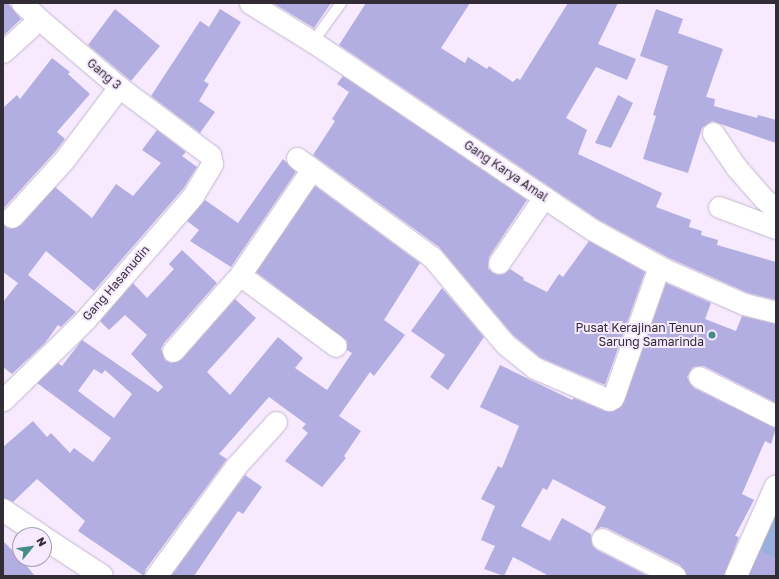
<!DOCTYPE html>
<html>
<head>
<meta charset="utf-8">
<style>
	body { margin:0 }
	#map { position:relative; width:779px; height:579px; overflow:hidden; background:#f7eafe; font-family:"Golos Text",sans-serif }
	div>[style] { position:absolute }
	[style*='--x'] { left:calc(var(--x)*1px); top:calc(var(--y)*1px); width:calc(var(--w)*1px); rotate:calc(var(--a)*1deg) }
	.water>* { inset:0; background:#99afde }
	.building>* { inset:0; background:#b3aee1 }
	.roads { filter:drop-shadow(0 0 1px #c5b6cd) drop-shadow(0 0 1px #c5b6cd) }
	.service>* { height:10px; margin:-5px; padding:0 5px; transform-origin:5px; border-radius:5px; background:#fff }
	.minor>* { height:21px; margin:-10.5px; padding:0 10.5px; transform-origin:10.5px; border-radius:10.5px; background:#fff }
	.tertiary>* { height:22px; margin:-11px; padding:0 11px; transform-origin:11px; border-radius:11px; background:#fff }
	.dots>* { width:11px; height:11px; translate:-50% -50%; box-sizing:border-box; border:2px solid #f7eafe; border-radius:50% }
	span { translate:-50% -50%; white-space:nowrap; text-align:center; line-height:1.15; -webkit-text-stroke:4px #f7eafe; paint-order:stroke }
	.street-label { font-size:12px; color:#322c36 }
	.poi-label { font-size:12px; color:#322c36 }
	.right { translate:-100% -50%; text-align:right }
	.frame { position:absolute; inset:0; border:4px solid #322c36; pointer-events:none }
	.north { position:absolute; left:12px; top:527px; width:40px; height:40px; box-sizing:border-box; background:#f7eafe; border:1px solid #a89eae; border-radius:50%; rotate:61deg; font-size:11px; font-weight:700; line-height:16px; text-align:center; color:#322c36 }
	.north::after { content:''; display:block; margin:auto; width:14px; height:18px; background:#448c8a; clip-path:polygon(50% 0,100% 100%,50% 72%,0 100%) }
</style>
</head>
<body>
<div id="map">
	<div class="water">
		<i style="clip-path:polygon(776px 495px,776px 576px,742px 576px)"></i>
	</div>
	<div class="building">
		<i style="clip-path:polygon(3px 3px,8px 3px,21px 19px,3px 36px)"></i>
		<i style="clip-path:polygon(273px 3px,331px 3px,314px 28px)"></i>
		<i style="clip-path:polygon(366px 3px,470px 3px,441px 48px,465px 63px,468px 57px,487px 69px,489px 66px,513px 82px,517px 78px,520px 80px,568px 3px,618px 3px,598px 44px,636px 59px,627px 80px,596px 67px,566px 118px,587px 130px,578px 154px,662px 193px,656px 207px,691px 220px,689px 227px,702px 231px,701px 235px,718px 240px,717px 245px,776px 262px,776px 300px,748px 293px,669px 258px,599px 220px,339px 45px)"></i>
		<i style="clip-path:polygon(115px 9px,160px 46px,131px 81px,88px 45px)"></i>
		<i style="clip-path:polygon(220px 9px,241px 22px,204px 81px,209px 84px,199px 101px,215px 112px,200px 133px,151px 96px,200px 21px,209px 27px)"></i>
		<i style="clip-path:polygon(656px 9px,683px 19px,678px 33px,723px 49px,706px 97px,715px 99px,714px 106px,757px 118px,758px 115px,776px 120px,776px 143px,712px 121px,702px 128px,688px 173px,643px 159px,656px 116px,653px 115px,668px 66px,640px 56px)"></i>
		<i style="clip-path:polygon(52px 58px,70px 72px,68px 74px,90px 94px,57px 132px,65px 139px,55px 152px,3px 209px,3px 108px,17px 95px,20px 99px)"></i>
		<i style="clip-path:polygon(343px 76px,527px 200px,489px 257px,488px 268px,493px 273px,504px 274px,510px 269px,524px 278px,523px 280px,547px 292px,559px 274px,563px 277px,589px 241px,645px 272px,605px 385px,541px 358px,513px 335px,439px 247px,313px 155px,335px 121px,332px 119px,349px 92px,337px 84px)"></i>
		<i style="clip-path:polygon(618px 95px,633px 103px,611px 148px,595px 143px)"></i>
		<i style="clip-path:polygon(157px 130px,186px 152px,182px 156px,197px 167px,183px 189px,94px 291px,46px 251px,28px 275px,76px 312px,61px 327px,58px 325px,45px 343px,12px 374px,3px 367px,3px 302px,18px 283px,3px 272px,3px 225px,10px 229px,21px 225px,55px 187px,92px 218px,116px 184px,133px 196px,161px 163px,142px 150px)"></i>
		<i style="clip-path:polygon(283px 159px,296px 172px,231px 267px,190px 241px,199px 230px,187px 221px,205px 200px,238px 223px)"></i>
		<i style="clip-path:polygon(evenodd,315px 186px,420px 263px,384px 320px,405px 335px,374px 376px,370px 372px,339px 416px,361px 431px,344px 456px,346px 458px,322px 487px,285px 461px,308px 433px,302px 428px,306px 424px,269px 397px,219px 454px,227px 459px,146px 569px,144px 576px,78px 531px,85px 521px,37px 479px,13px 502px,3px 498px,3px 447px,33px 421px,47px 437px,51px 433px,70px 453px,74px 448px,93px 462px,111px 438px,37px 383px,58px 363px,62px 366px,82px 340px,158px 392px,163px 387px,131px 354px,147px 335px,125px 315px,109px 330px,100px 321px,133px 283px,147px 298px,174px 269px,169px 264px,182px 250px,217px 283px,164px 343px,161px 349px,165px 360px,171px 363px,182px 359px,235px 299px,256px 318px,207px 372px,230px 395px,278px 337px,303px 358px,295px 368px,327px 390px,352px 353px,347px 350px,347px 341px,256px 272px,315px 186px,94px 369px,102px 374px,105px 370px,132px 394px,114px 418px,78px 391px,94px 369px)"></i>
		<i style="clip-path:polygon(666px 283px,711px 303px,705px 319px,736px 331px,742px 316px,776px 324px,776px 403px,704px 366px,693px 367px,687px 377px,694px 388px,776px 428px,771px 444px,765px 441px,742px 494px,754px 500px,735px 536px,739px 537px,724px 576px,687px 576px,680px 565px,607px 528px,601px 527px,594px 531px,606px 507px,553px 479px,547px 490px,543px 488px,521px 526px,550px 541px,562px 518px,591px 534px,592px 545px,597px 550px,648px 576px,549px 576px,513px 557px,504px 576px,484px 569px,495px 546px,481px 540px,495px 506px,481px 499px,498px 466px,502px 468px,519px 426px,480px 407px,500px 365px,572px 400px,574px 398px,605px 411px,614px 411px,624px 402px)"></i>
		<i style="clip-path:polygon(442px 288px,484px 337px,448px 390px,430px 377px,445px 355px,411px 331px)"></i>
		<i style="clip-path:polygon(245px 475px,262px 487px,243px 514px,238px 511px,194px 576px,171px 576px)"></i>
		<i style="clip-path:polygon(3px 541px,20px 558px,35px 576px,3px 576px)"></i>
		<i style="clip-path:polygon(761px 551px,776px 558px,776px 576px,750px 576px)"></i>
	</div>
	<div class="roads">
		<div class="service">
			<i style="--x:313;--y:42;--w:48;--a:-54.3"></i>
		</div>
		<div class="minor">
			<i style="--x:22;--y:3;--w:23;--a:43"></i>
			<i style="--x:250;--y:3;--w:74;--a:31.8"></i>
			<i style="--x:313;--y:42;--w:337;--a:33.9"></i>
			<i style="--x:593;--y:230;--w:81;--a:28.8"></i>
			<i style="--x:664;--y:269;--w:87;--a:23.6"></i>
			<i style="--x:744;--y:304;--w:33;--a:14"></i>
			<i style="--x:3;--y:52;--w:49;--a:-42.5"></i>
			<i style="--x:39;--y:19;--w:105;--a:40.4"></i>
			<i style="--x:119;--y:87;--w:114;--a:36.8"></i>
			<i style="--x:210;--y:155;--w:9;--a:77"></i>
			<i style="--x:212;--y:164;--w:37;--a:121"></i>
			<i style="--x:193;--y:196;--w:164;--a:131.1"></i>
			<i style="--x:85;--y:320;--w:115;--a:135.7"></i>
			<i style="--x:713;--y:133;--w:41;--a:55.9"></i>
			<i style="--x:736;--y:167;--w:43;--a:48.8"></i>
			<i style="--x:764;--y:199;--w:16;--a:40"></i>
			<i style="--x:297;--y:158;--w:167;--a:36.3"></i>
			<i style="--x:432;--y:257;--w:114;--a:50"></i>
			<i style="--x:505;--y:344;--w:38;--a:39"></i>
			<i style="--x:535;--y:368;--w:81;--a:23.4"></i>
			<i style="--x:609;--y:400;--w:4;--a:-27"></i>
			<i style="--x:613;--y:398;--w:139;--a:-70.7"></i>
			<i style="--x:719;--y:207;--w:61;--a:20.2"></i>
			<i style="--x:12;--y:217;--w:77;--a:-47.6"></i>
			<i style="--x:64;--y:160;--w:91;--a:-53"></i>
			<i style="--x:499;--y:263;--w:80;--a:-55.7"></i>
			<i style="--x:240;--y:275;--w:119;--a:36.5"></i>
			<i style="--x:173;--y:351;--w:101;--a:-48.6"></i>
			<i style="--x:240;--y:275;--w:128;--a:-55.8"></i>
			<i style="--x:699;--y:377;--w:86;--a:26.9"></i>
			<i style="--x:602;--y:539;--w:82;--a:26.9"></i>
			<i style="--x:156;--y:576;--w:137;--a:-53.9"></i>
			<i style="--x:237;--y:465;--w:58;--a:-47.8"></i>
		</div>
		<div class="tertiary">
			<i style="--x:3;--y:510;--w:45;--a:34"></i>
			<i style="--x:44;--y:538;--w:69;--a:33.2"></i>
			<i style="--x:736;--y:576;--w:98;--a:-66"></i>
		</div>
	</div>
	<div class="dots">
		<i style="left:712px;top:335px;background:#448c8a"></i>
	</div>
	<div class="street-label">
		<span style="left:104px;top:74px;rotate:40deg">Gang 3</span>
		<span style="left:506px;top:171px;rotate:34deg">Gang Karya Amal</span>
		<span style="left:116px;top:283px;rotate:-49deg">Gang Hasanudin</span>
	</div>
	<div class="poi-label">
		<span class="right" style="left:704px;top:335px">Pusat Kerajinan Tenun<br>Sarung Samarinda</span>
	</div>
	<div class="frame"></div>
	<div class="north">N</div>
</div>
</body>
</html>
